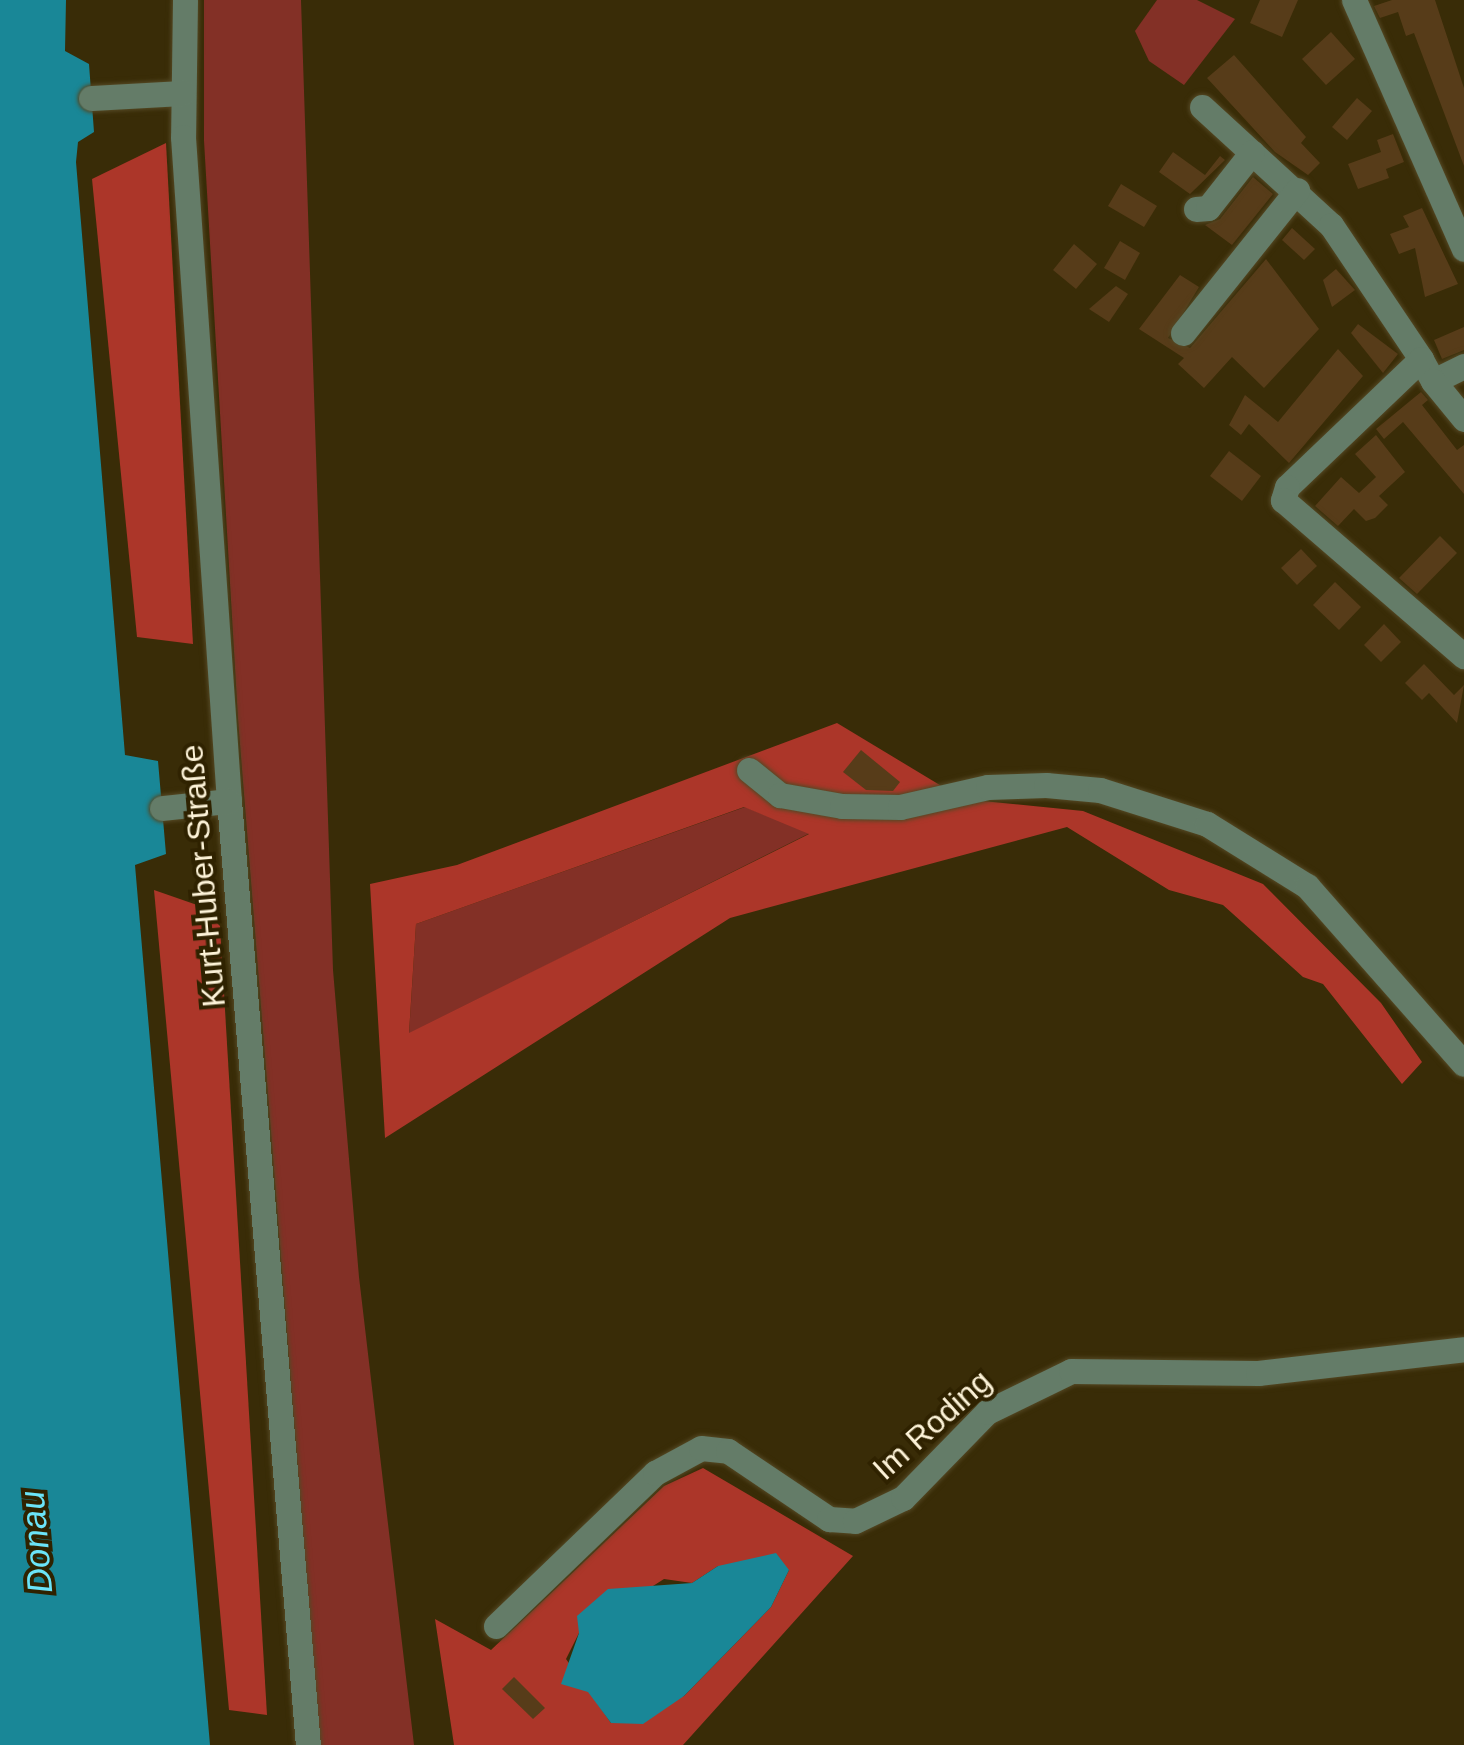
<!DOCTYPE html>
<html>
<head>
<meta charset="utf-8">
<style>
	body { margin:0 }
	#map { position:relative; width:1464px; height:1745px; overflow:hidden; background:#392c07; font-family:Arial,sans-serif }
	div>[style] { position:absolute }
	[style*='--x'] { left:calc(var(--x)*1px); top:calc(var(--y)*1px); width:calc(var(--w)*1px); rotate:calc(var(--a)*1deg) }
	.green>* { inset:0; background:#833026 }
	.forest>* { inset:0; background:#ac3629 }
	.water>* { inset:0; background:#198797 }
	.building>* { inset:0; background:#573c19 }
	.roads { filter:drop-shadow(0 0 2px #544824) drop-shadow(0 0 2px #544824) }
	.minor>* { height:25px; margin:-12.5px; padding:0 12.5px; transform-origin:12.5px; border-radius:12.5px; background:#647c68 }
	span { translate:-50% -50%; white-space:nowrap; text-align:center; line-height:1.15; -webkit-text-stroke:8px #2f2200; paint-order:stroke }
	.street-label { font-size:32px; color:#fdf3d8 }
	.water-label { font-size:35px; color:#6be4f8; font-style:italic }
</style>
</head>
<body>
<div id="map">
	<div class="green">
		<i style="clip-path:polygon(204px 0,301px 0,333px 970px,359px 1277px,414px 1745px,320px 1745px,238px 719px,204px 141px)"></i>
		<i style="clip-path:polygon(1157px 0,1197px 0,1235px 19px,1184px 85px,1149px 61px,1135px 31px)"></i>
		<i style="clip-path:polygon(745px 807px,810px 833px,409px 1034px,416px 924px)"></i>
	</div>
	<div class="forest">
		<i style="clip-path:polygon(166px 143px,193px 644px,137px 637px,92px 179px)"></i>
		<i style="clip-path:polygon(evenodd,837px 723px,963px 799px,1083px 811px,1263px 884px,1381px 1003px,1422px 1062px,1402px 1084px,1323px 984px,1303px 977px,1223px 905px,1169px 890px,1067px 827px,730px 918px,385px 1138px,370px 884px,457px 865px,837px 723px,744px 807px,809px 834px,409px 1033px,416px 924px,744px 807px)"></i>
		<i style="clip-path:polygon(154px 890px,200px 906px,220px 926px,267px 1715px,229px 1710px)"></i>
		<i style="clip-path:polygon(evenodd,703px 1468px,853px 1556px,683px 1745px,454px 1745px,435px 1619px,491px 1650px,664px 1486px,703px 1468px,718px 1566px,789px 1570px,771px 1607px,684px 1696px,611px 1723px,566px 1659px,579px 1633px,664px 1579px,692px 1583px,718px 1566px)"></i>
	</div>
	<div class="water">
		<i style="clip-path:polygon(0 0,66px 0,65px 51px,89px 64px,94px 132px,78px 142px,76px 162px,125px 755px,158px 761px,166px 854px,135px 865px,210px 1745px,0 1745px)"></i>
		<i style="clip-path:polygon(776px 1553px,789px 1570px,771px 1607px,684px 1696px,643px 1724px,611px 1723px,588px 1692px,561px 1684px,579px 1633px,577px 1616px,608px 1589px,692px 1583px,718px 1566px)"></i>
	</div>
	<div class="building">
		<i style="clip-path:polygon(1260px 0,1298px 0,1282px 37px,1250px 23px)"></i>
		<i style="clip-path:polygon(1392px 0,1435px 0,1464px 88px,1464px 166px,1414px 33px,1406px 36px,1398px 12px,1380px 18px,1374px 6px)"></i>
		<i style="clip-path:polygon(1331px 32px,1355px 59px,1326px 85px,1302px 59px)"></i>
		<i style="clip-path:polygon(1234px 55px,1306px 137px,1301px 143px,1320px 163px,1308px 175px,1275px 152px,1207px 78px)"></i>
		<i style="clip-path:polygon(1357px 98px,1372px 111px,1347px 140px,1332px 127px)"></i>
		<i style="clip-path:polygon(1393px 134px,1404px 162px,1386px 169px,1389px 178px,1358px 189px,1348px 164px,1381px 152px,1377px 140px)"></i>
		<i style="clip-path:polygon(1173px 152px,1205px 175px,1220px 156px,1225px 160px,1190px 194px,1159px 172px)"></i>
		<i style="clip-path:polygon(1253px 177px,1273px 194px,1232px 245px,1205px 225px,1220px 219px)"></i>
		<i style="clip-path:polygon(1121px 184px,1157px 206px,1144px 227px,1108px 206px)"></i>
		<i style="clip-path:polygon(1422px 208px,1458px 284px,1425px 297px,1415px 248px,1399px 254px,1390px 234px,1409px 227px,1403px 216px)"></i>
		<i style="clip-path:polygon(1292px 228px,1315px 249px,1304px 260px,1282px 240px)"></i>
		<i style="clip-path:polygon(1120px 241px,1140px 253px,1125px 280px,1104px 268px)"></i>
		<i style="clip-path:polygon(1074px 244px,1097px 264px,1076px 289px,1053px 270px)"></i>
		<i style="clip-path:polygon(1266px 259px,1319px 329px,1264px 388px,1232px 357px,1204px 388px,1178px 364px,1184px 358px,1139px 329px,1180px 275px,1199px 287px,1168px 338px,1190px 348px)"></i>
		<i style="clip-path:polygon(1336px 269px,1355px 290px,1332px 307px,1323px 280px)"></i>
		<i style="clip-path:polygon(1116px 286px,1128px 294px,1109px 322px,1089px 309px)"></i>
		<i style="clip-path:polygon(1358px 324px,1398px 354px,1383px 373px,1351px 333px)"></i>
		<i style="clip-path:polygon(1464px 327px,1464px 350px,1442px 359px,1434px 340px)"></i>
		<i style="clip-path:polygon(1338px 349px,1363px 376px,1289px 463px,1249px 424px,1241px 435px,1229px 425px,1245px 395px,1278px 422px)"></i>
		<i style="clip-path:polygon(1421px 392px,1428px 400px,1422px 405px,1457px 450px,1464px 445px,1464px 494px,1403px 422px,1384px 439px,1376px 429px)"></i>
		<i style="clip-path:polygon(1376px 435px,1405px 472px,1379px 496px,1388px 505px,1375px 518px,1366px 521px,1354px 509px,1338px 526px,1315px 506px,1341px 477px,1359px 493px,1376px 477px,1355px 454px)"></i>
		<i style="clip-path:polygon(1229px 451px,1261px 476px,1242px 501px,1210px 476px)"></i>
		<i style="clip-path:polygon(1440px 536px,1457px 553px,1417px 594px,1399px 578px)"></i>
		<i style="clip-path:polygon(1301px 549px,1317px 566px,1297px 585px,1281px 568px)"></i>
		<i style="clip-path:polygon(1335px 582px,1361px 607px,1339px 630px,1313px 605px)"></i>
		<i style="clip-path:polygon(1384px 624px,1401px 642px,1381px 662px,1364px 645px)"></i>
		<i style="clip-path:polygon(1424px 664px,1454px 695px,1464px 685px,1457px 723px,1429px 693px,1422px 700px,1405px 683px)"></i>
		<i style="clip-path:polygon(861px 750px,900px 782px,893px 791px,866px 790px,843px 772px)"></i>
		<i style="clip-path:polygon(514px 1677px,545px 1708px,533px 1719px,502px 1689px)"></i>
	</div>
	<div class="roads">
		<div class="minor">
			<i style="--x:185;--y:0;--w:137;--a:90.8"></i>
			<i style="--x:183;--y:137;--w:666;--a:86.04"></i>
			<i style="--x:229;--y:801;--w:947;--a:85.22"></i>
			<i style="--x:1354;--y:0;--w:272;--a:66.2"></i>
			<i style="--x:91;--y:98;--w:92;--a:-3.1"></i>
			<i style="--x:1202;--y:107;--w:175;--a:42.5"></i>
			<i style="--x:1331;--y:225;--w:161;--a:56.1"></i>
			<i style="--x:1196;--y:209;--w:12;--a:-5"></i>
			<i style="--x:1208;--y:208;--w:71;--a:-51.8"></i>
			<i style="--x:1183;--y:333;--w:183;--a:-51.4"></i>
			<i style="--x:1464;--y:366;--w:34;--a:154"></i>
			<i style="--x:1433;--y:381;--w:25;--a:-119"></i>
			<i style="--x:1421;--y:359;--w:185;--a:136.3"></i>
			<i style="--x:1287;--y:487;--w:14;--a:107"></i>
			<i style="--x:1283;--y:500;--w:239;--a:40.8"></i>
			<i style="--x:1433;--y:381;--w:49;--a:50.8"></i>
			<i style="--x:749;--y:770;--w:40;--a:39"></i>
			<i style="--x:780;--y:795;--w:63;--a:10.1"></i>
			<i style="--x:842;--y:806;--w:58;--a:1"></i>
			<i style="--x:900;--y:807;--w:90;--a:-12.8"></i>
			<i style="--x:988;--y:787;--w:58;--a:-2"></i>
			<i style="--x:1046;--y:785;--w:54;--a:5.3"></i>
			<i style="--x:1100;--y:790;--w:112;--a:17.6"></i>
			<i style="--x:1207;--y:824;--w:118;--a:31.8"></i>
			<i style="--x:1307;--y:886;--w:237;--a:48.6"></i>
			<i style="--x:162;--y:808;--w:67;--a:-6"></i>
			<i style="--x:496;--y:1626;--w:221;--a:-43.9"></i>
			<i style="--x:655;--y:1473;--w:52;--a:-28.5"></i>
			<i style="--x:701;--y:1448;--w:27;--a:6"></i>
			<i style="--x:728;--y:1451;--w:122;--a:34"></i>
			<i style="--x:829;--y:1519;--w:26;--a:4"></i>
			<i style="--x:855;--y:1521;--w:53;--a:-25.6"></i>
			<i style="--x:903;--y:1498;--w:120;--a:-45.7"></i>
			<i style="--x:987;--y:1412;--w:93;--a:-26"></i>
			<i style="--x:1071;--y:1371;--w:187;--a:0.6"></i>
			<i style="--x:1258;--y:1373;--w:207;--a:-6.6"></i>
		</div>
	</div>
	<div class="street-label">
		<span style="left:203px;top:876px;rotate:-95deg">Kurt-Huber-Straße</span>
		<span style="left:932px;top:1425px;rotate:-42deg">Im Roding</span>
	</div>
	<div class="water-label">
		<span style="left:36px;top:1542px;rotate:-95deg">Donau</span>
	</div>
</div>
</body>
</html>
